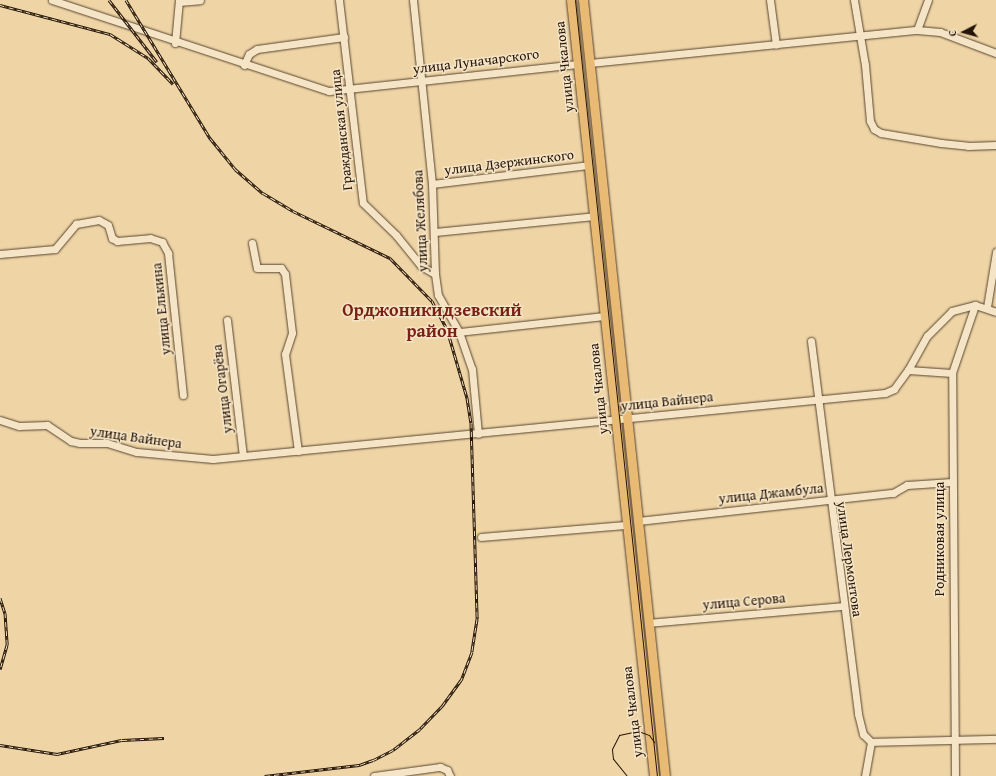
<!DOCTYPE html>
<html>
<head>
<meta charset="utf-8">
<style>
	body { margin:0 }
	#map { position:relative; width:996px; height:776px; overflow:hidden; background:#efd5a6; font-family:"Gentium Book Plus",serif }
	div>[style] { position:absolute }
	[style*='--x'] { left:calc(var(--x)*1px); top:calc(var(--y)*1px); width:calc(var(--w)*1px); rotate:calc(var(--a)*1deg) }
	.roads { filter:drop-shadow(0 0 1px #57442f) drop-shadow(0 0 1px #57442f) }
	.minor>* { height:7px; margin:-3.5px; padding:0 3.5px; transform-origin:3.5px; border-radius:3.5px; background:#f5e4c5 }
	.major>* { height:9px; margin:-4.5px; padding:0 4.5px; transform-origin:4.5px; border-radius:4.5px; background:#e8ba73 }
	.tram>* { height:1px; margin:-0.5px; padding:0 0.5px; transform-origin:0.5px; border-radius:0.5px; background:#241407 }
	.rail>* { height:3px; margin-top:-1.5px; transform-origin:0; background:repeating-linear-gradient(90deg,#f5e4c5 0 4.5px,#241407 0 9px); box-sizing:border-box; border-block:1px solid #241407 }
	span { translate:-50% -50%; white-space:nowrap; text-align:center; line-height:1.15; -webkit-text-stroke:3px #f5e4c5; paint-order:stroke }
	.street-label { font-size:14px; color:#241407 }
	.district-label { font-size:18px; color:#7a1f14; font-weight:700 }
	.north { position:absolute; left:944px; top:12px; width:40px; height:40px; -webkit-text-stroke:3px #f5e4c5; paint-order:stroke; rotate:264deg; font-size:11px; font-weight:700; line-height:16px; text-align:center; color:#241407 }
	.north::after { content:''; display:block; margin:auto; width:14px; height:18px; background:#241407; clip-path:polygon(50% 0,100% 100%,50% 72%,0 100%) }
</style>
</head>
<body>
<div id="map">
	<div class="roads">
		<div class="minor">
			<i style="--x:52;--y:0;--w:292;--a:18.2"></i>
			<i style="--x:329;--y:91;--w:250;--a:-6.2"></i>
			<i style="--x:339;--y:0;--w:204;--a:83.3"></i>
			<i style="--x:363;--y:203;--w:46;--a:44.1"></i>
			<i style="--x:396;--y:235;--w:40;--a:51"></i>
			<i style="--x:421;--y:266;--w:16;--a:30"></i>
			<i style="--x:413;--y:0;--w:185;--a:84.1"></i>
			<i style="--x:432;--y:184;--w:90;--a:88.1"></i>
			<i style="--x:435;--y:274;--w:21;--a:82"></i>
			<i style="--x:438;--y:295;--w:43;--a:60.4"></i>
			<i style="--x:459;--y:332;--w:39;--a:71"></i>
			<i style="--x:472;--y:369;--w:65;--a:84.7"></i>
			<i style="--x:770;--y:0;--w:45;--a:82.4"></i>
			<i style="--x:854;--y:0;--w:66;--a:80.4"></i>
			<i style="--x:865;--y:65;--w:56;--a:84.9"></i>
			<i style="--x:870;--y:121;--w:9;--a:63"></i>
			<i style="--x:874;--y:129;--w:8;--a:30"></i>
			<i style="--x:881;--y:133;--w:61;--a:9.5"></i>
			<i style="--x:941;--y:143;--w:27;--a:6"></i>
			<i style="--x:968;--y:146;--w:28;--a:-2"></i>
			<i style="--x:179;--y:2;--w:21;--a:-5"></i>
			<i style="--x:917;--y:30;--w:32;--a:-70"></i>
			<i style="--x:175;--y:43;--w:43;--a:-84.7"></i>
			<i style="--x:590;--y:63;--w:329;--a:-5.8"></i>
			<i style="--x:917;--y:30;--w:23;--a:5"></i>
			<i style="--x:940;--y:32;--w:60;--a:20.6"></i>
			<i style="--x:244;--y:65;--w:12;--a:-66"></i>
			<i style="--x:249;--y:54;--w:9;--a:-32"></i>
			<i style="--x:257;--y:49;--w:88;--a:-7.9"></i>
			<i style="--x:432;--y:184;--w:157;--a:-6.9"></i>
			<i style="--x:435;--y:232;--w:160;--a:-5.7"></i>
			<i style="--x:252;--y:243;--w:25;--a:79"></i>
			<i style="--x:257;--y:268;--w:24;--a:0"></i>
			<i style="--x:281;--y:268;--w:7;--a:56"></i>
			<i style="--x:285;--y:274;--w:59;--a:83.2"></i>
			<i style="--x:292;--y:333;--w:22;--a:108"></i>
			<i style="--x:285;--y:354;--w:98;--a:82.4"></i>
			<i style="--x:0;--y:254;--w:55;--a:-5.2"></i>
			<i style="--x:55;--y:249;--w:33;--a:-50"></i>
			<i style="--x:76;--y:224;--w:23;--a:-10"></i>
			<i style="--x:99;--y:220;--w:10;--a:29"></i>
			<i style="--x:108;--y:225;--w:14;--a:73"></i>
			<i style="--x:112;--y:238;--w:6;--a:31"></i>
			<i style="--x:117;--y:241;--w:33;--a:-5"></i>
			<i style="--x:150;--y:238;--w:13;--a:18"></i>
			<i style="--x:162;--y:242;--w:13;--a:61"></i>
			<i style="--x:168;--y:253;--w:143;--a:84"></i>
			<i style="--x:987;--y:307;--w:56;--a:-80.7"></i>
			<i style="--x:227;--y:320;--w:137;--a:83.3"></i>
			<i style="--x:459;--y:332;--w:147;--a:-6.3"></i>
			<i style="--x:811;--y:341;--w:376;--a:82.8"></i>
			<i style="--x:858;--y:714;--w:21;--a:76"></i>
			<i style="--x:863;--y:734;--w:11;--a:45"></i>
			<i style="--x:871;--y:742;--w:35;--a:100"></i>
			<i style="--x:908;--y:370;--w:44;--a:3.9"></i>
			<i style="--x:0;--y:420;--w:20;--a:18"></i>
			<i style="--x:19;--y:426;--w:28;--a:-2"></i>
			<i style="--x:47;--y:425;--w:29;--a:34"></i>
			<i style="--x:71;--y:441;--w:9;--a:13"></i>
			<i style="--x:80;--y:443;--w:27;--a:0"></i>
			<i style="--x:107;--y:443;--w:31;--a:17"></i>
			<i style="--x:137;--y:452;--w:76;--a:5.3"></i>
			<i style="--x:213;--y:459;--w:675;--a:-5.61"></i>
			<i style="--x:885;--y:393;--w:10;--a:-24"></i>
			<i style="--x:894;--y:389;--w:24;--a:-54"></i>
			<i style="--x:908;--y:370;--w:39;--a:-61"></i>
			<i style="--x:927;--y:336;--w:35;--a:-45"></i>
			<i style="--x:952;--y:311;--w:24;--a:-15"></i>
			<i style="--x:975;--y:305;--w:22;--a:18"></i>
			<i style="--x:638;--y:521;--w:257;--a:-6.3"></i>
			<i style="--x:893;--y:493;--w:16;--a:-30"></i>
			<i style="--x:907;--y:485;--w:45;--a:-3.8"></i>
			<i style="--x:481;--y:537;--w:144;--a:-4.8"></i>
			<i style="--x:648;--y:623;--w:196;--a:-5"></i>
			<i style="--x:871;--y:742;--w:125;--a:-1.4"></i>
			<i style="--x:374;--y:776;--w:67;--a:-7.8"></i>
			<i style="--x:440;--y:767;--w:8;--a:23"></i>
			<i style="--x:447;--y:770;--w:7;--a:63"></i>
			<i style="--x:955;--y:776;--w:403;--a:-90.4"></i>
			<i style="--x:952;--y:373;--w:72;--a:-71.3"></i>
		</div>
		<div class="major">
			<i style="--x:571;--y:0;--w:780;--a:83.89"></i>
			<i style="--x:583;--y:0;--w:780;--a:83.97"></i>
		</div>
	</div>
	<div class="tram">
		<i style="--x:575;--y:0;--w:780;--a:83.97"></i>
		<i style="--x:627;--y:776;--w:22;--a:-129"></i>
		<i style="--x:613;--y:759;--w:10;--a:-96"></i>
		<i style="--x:612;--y:749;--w:16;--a:-63"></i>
		<i style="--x:619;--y:735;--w:19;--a:-12"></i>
		<i style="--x:638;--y:731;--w:12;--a:20"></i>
		<i style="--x:649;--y:735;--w:9;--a:54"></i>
	</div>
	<div class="rail">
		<i style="--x:109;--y:0;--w:78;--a:52.3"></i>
		<i style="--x:126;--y:0;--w:162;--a:58.7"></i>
		<i style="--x:210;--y:138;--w:40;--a:51"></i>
		<i style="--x:235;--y:169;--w:37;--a:41"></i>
		<i style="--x:263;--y:193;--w:35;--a:31"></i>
		<i style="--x:293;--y:211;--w:108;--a:25.9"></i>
		<i style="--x:390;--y:258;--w:60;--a:45.7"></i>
		<i style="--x:432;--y:301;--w:32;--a:62"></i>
		<i style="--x:447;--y:329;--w:72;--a:73.8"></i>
		<i style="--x:467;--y:398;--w:25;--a:81"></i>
		<i style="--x:471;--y:423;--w:196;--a:88.2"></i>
		<i style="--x:477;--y:619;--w:33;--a:99"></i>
		<i style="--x:472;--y:652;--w:30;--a:111"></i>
		<i style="--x:461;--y:680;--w:31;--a:126"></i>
		<i style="--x:443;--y:705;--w:33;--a:134"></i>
		<i style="--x:420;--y:729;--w:34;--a:142"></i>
		<i style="--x:393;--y:750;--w:22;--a:153"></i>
		<i style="--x:373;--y:760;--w:15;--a:160"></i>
		<i style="--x:359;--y:765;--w:95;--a:173.3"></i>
		<i style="--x:0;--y:5;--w:114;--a:14.8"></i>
		<i style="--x:110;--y:34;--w:45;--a:32.3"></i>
		<i style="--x:148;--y:58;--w:36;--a:46"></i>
		<i style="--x:0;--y:598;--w:16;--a:72"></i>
		<i style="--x:5;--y:613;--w:32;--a:86"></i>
		<i style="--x:7;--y:645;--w:25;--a:106"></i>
		<i style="--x:0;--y:745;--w:58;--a:9"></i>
		<i style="--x:57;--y:754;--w:66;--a:-12.2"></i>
		<i style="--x:122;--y:740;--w:42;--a:-2.7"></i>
	</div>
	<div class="street-label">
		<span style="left:476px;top:61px;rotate:-7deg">улица Луначарского</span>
		<span style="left:564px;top:67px;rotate:-96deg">улица Чкалова</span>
		<span style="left:341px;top:130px;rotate:-96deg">Гражданская улица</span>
		<span style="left:509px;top:162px;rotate:-7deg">улица Дзержинского</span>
		<span style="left:420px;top:221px;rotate:-93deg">улица Желябова</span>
		<span style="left:161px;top:309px;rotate:-96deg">улица Елькина</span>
		<span style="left:222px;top:389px;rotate:-97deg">улица Огарёва</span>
		<span style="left:598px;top:389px;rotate:-96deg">улица Чкалова</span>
		<span style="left:667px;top:401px;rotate:-6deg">улица Вайнера</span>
		<span style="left:136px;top:437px;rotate:8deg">улица Вайнера</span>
		<span style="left:771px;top:493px;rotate:-6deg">улица Джамбула</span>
		<span style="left:939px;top:539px;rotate:-90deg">Родниковая улица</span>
		<span style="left:850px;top:559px;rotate:82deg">улица Лермонтова</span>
		<span style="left:744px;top:601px;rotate:-5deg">улица Серова</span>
		<span style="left:632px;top:712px;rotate:-97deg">улица Чкалова</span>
	</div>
	<div class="district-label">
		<span style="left:432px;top:321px">Орджоникидзевский<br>район</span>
	</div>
	<div class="north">С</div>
</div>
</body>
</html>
